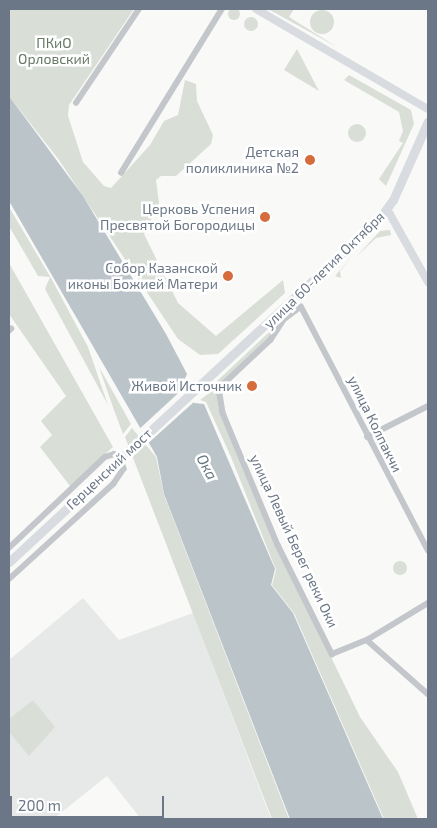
<!DOCTYPE html>
<html>
<head>
<meta charset="utf-8">
<style>
	body { margin:0 }
	#map { position:relative; width:437px; height:828px; overflow:hidden; background:#f9f9f7; font-family:"Exo 2",sans-serif }
	div>[style] { position:absolute }
	[style*='--x'] { left:calc(var(--x)*1px); top:calc(var(--y)*1px); width:calc(var(--w)*1px); rotate:calc(var(--a)*1deg) }
	.built>* { inset:0; background:#e7e8e8 }
	.green>* { inset:0; background:#d9ded7 }
	.round { border-radius:50% }
	.water>* { inset:0; background:#bbc4c9 }
	.pier>* { inset:0; background:#f9f9f7 }
	.street>* { height:5.5px; margin:-2.75px; padding:0 2.75px; transform-origin:2.75px; border-radius:2.75px; background:#c3c6ca }
	.secondary>* { height:8px; margin:-4px; padding:0 4px; transform-origin:4px; border-radius:4px; background:#d8dbdf }
	.primary>* { height:9px; margin:-4.5px; padding:0 4.5px; transform-origin:4.5px; border-radius:4.5px; background:#d8dbdf }
	.dots>* { width:14px; height:14px; translate:-50% -50%; box-sizing:border-box; border:2px solid #fff; border-radius:50% }
	span { translate:-50% -50%; white-space:nowrap; text-align:center; line-height:1.15; -webkit-text-stroke:5px #fff; paint-order:stroke }
	.park-label { font-size:14px; color:#677865 }
	.poi-label { font-size:14px; color:#6b7786 }
	.right { translate:-100% -50%; text-align:right }
	.street-label { font-size:14px; color:#6b7786 }
	.water-label { font-size:15px; color:#677780; font-style:italic }
	.frame { position:absolute; inset:0; border:10px solid #6b7786; pointer-events:none }
	.scale { position:absolute; left:10px; top:796px; width:154px; height:22px; box-sizing:border-box; border:2px solid #6b7786; border-top:0; padding-left:6px; font-size:15px; line-height:18px; white-space:nowrap; color:#6b7786; -webkit-text-stroke:4px #fff; paint-order:stroke }
</style>
</head>
<body>
<div id="map">
	<div class="built">
		<i style="clip-path:polygon(83px 598px,119px 640px,193px 613px,271px 819px,141px 819px,107px 776px,53px 819px,9px 819px,9px 660px)"></i>
	</div>
	<div class="green">
		<i class="round" style="left:228px;top:8px;width:12px;height:12px"></i>
		<i style="clip-path:polygon(9px 9px,134px 9px,69px 105px,68px 116px,83px 162px,104px 186px,111px 188px,150px 145px,164px 121px,178px 115px,185px 80px,196px 84px,197px 101px,213px 135px,211px 144px,176px 176px,161px 176px,156px 180px,159px 203px,144px 234px,178px 303px,216px 336px,283px 280px,285px 293px,218px 354px,200px 355px,178px 339px,59px 160px,9px 96px)"></i>
		<i style="clip-path:polygon(268px 9px,294px 9px,289px 17px,337px 47px)"></i>
		<i class="round" style="left:310px;top:10px;width:24px;height:24px"></i>
		<i class="round" style="left:244px;top:17px;width:14px;height:14px"></i>
		<i style="clip-path:polygon(297px 49px,319px 91px,284px 70px)"></i>
		<i style="clip-path:polygon(349px 75px,411px 110px,414px 124px,386px 186px,379px 179px,403px 143px,399px 141px,403px 131px,399px 112px,344px 80px)"></i>
		<i class="round" style="left:348px;top:124px;width:18px;height:18px"></i>
		<i style="clip-path:polygon(9px 207px,51px 278px,88px 347px,108px 405px,45px 289px,50px 277px,38px 276px,9px 226px)"></i>
		<i style="clip-path:polygon(390px 230px,391px 235px,376px 238px,356px 257px,380px 231px)"></i>
		<i style="clip-path:polygon(354px 254px,340px 271px,341px 278px,335px 276px)"></i>
		<i style="clip-path:polygon(9px 263px,113px 447px,70px 486px,40px 447px,52px 435px,41px 421px,66px 396px,9px 314px)"></i>
		<i style="clip-path:polygon(281px 321px,271px 338px,220px 386px,216px 382px)"></i>
		<i style="clip-path:polygon(99px 367px,131px 424px,123px 434px,114px 410px)"></i>
		<i style="clip-path:polygon(216px 388px,277px 545px,360px 717px,398px 772px,418px 819px,384px 819px,294px 613px,272px 585px,276px 570px,231px 457px,206px 402px,200px 400px)"></i>
		<i style="clip-path:polygon(132px 428px,156px 457px,164px 495px,289px 819px,272px 819px,125px 437px)"></i>
		<i class="round" style="left:393px;top:561px;width:14px;height:14px"></i>
		<i style="clip-path:polygon(33px 700px,55px 727px,29px 756px,9px 732px,9px 719px)"></i>
	</div>
	<div class="water">
		<i style="clip-path:polygon(9px 96px,83px 196px,166px 334px,187px 374px,182px 385px,194px 403px,204px 404px,275px 569px,271px 585px,293px 613px,383px 819px,290px 819px,164px 494px,157px 457px,9px 201px)"></i>
	</div>
	<div class="pier">
		<i style="clip-path:polygon(186px 386px,195px 401px,145px 446px,136px 432px)"></i>
	</div>
	<div class="street">
		<i style="--x:76;--y:103;--w:113;--a:-56.2"></i>
		<i style="--x:121;--y:173;--w:193;--a:-58.4"></i>
		<i style="--x:9;--y:331;--w:3;--a:-45"></i>
		<i style="--x:367;--y:437;--w:68;--a:-26.9"></i>
		<i style="--x:9;--y:548;--w:132;--a:-43.5"></i>
		<i style="--x:105;--y:457;--w:9;--a:-18"></i>
		<i style="--x:114;--y:454;--w:9;--a:36"></i>
		<i style="--x:121;--y:459;--w:10;--a:73"></i>
		<i style="--x:124;--y:469;--w:18;--a:124"></i>
		<i style="--x:114;--y:484;--w:142;--a:137.6"></i>
		<i style="--x:428;--y:551;--w:275;--a:-117.5"></i>
		<i style="--x:301;--y:307;--w:21;--a:143"></i>
		<i style="--x:284;--y:320;--w:24;--a:123"></i>
		<i style="--x:271;--y:340;--w:67;--a:136.8"></i>
		<i style="--x:222;--y:386;--w:8;--a:104"></i>
		<i style="--x:220;--y:394;--w:19;--a:81"></i>
		<i style="--x:223;--y:413;--w:143;--a:67.4"></i>
		<i style="--x:278;--y:545;--w:122;--a:63.6"></i>
		<i style="--x:332;--y:654;--w:38;--a:-22"></i>
		<i style="--x:367;--y:640;--w:71;--a:-31.2"></i>
		<i style="--x:367;--y:640;--w:81;--a:41.5"></i>
	</div>
	<div class="secondary">
		<i style="--x:256;--y:9;--w:199;--a:30.2"></i>
		<i style="--x:387;--y:209;--w:84;--a:60.7"></i>
	</div>
	<div class="primary">
		<i style="--x:9;--y:562;--w:505;--a:-42.83"></i>
		<i style="--x:379;--y:219;--w:24;--a:-54"></i>
		<i style="--x:393;--y:200;--w:86;--a:-66.1"></i>
	</div>
	<div class="dots">
		<i style="left:310px;top:160px;background:#d66c3b"></i>
		<i style="left:265px;top:217px;background:#d66c3b"></i>
		<i style="left:228px;top:276px;background:#d66c3b"></i>
		<i style="left:252px;top:386px;background:#d66c3b"></i>
	</div>
	<div class="park-label">
		<span style="left:54px;top:51px">ПКиО<br>Орловский</span>
	</div>
	<div class="poi-label">
		<span class="right" style="left:299px;top:160px">Детская<br>поликлиника №2</span>
		<span class="right" style="left:255px;top:217px">Церковь Успения<br>Пресвятой Богородицы</span>
		<span class="right" style="left:218px;top:276px">Собор Казанской<br>иконы Божией Матери</span>
		<span class="right" style="left:242px;top:386px">Живой Источник</span>
	</div>
	<div class="street-label">
		<span style="left:324px;top:270px;rotate:-44deg">улица 60-летия Октября</span>
		<span style="left:375px;top:424px;rotate:64deg">улица Колпакчи</span>
		<span style="left:109px;top:469px;rotate:-43deg">Герценский мост</span>
		<span style="left:294px;top:541px;rotate:65deg">улица Левый Берег реки Оки</span>
	</div>
	<div class="water-label">
		<span style="left:207px;top:467px;rotate:62deg">Ока</span>
	</div>
	<div class="frame"></div>
	<div class="scale">200 m</div>
</div>
</body>
</html>
